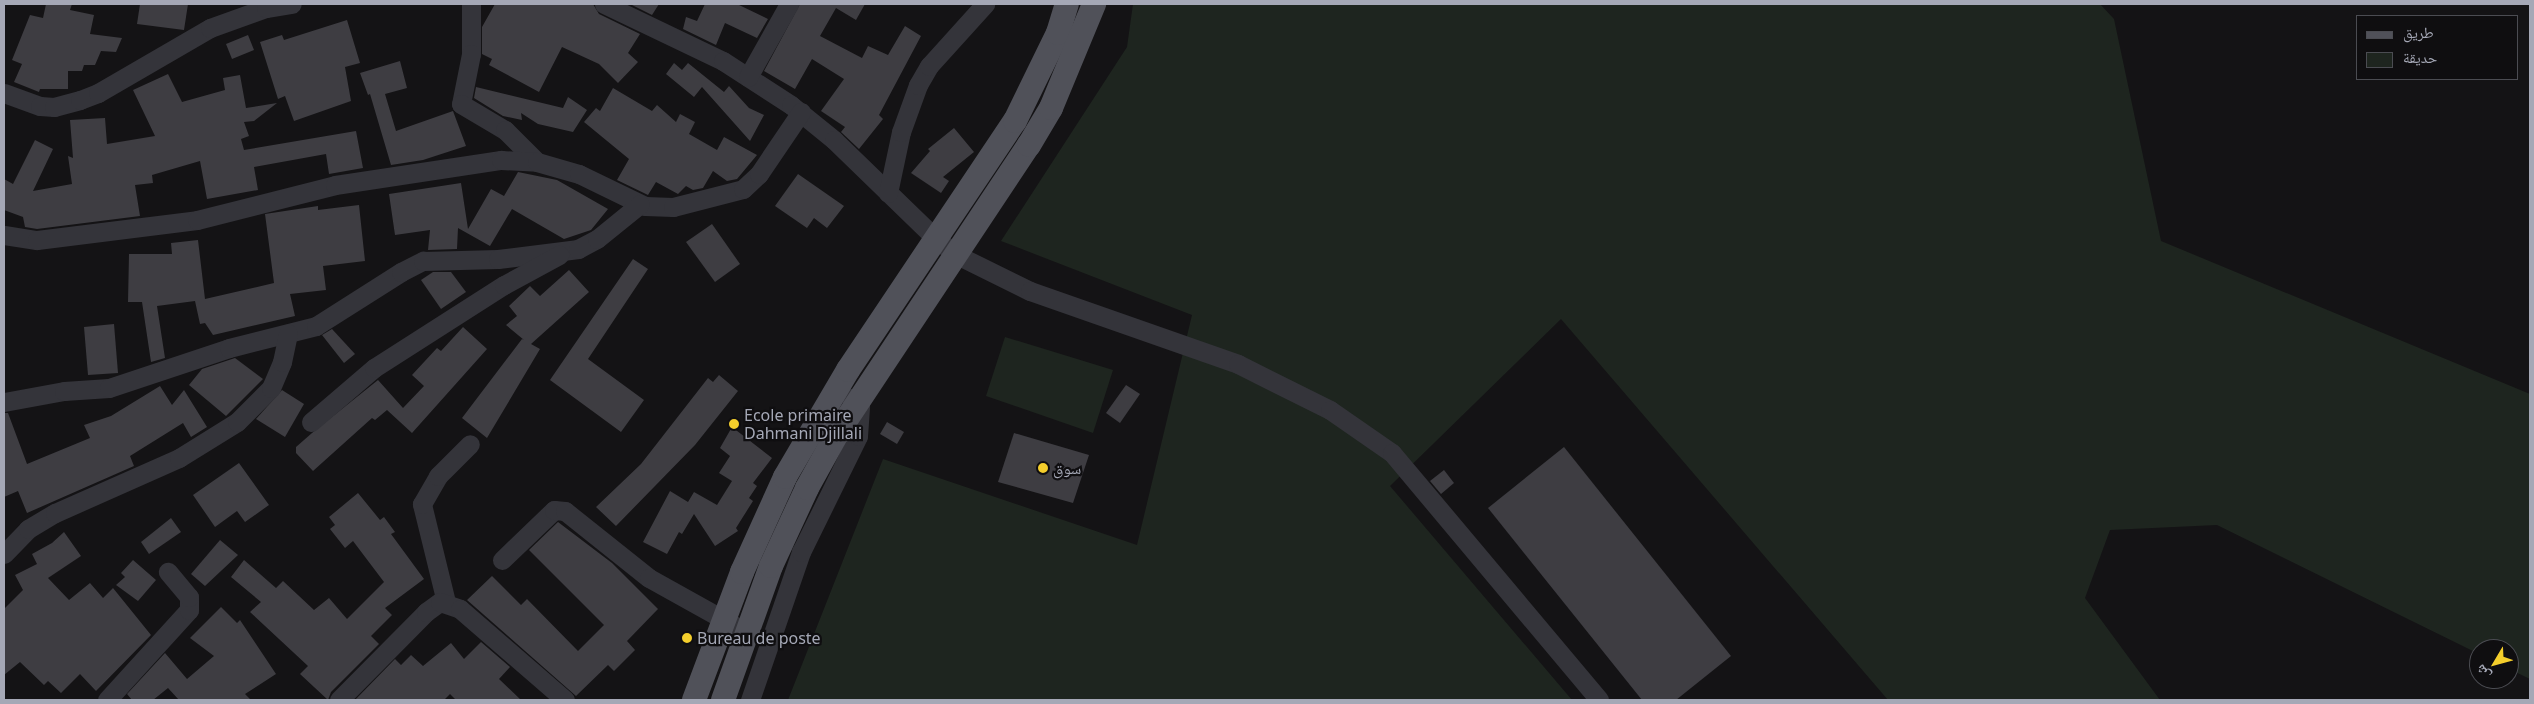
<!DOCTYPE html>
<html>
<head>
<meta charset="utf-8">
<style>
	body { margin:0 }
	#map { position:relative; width:2534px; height:704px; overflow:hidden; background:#141315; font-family:"Noto Sans","Noto Naskh Arabic",sans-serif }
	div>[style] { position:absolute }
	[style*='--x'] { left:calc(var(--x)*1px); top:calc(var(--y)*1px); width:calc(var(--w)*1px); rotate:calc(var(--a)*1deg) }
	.green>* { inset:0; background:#1e251f }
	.building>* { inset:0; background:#3e3d42 }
	.minor>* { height:19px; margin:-9.5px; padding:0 9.5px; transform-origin:9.5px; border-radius:9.5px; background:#34343a }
	.major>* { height:24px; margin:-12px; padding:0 12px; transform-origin:12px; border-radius:12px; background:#505159 }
	.dots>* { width:14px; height:14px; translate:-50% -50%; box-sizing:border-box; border:2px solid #0f0e10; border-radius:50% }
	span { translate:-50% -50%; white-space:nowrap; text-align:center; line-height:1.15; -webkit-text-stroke:4.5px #0f0e10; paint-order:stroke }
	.poi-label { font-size:16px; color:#a5a8b6 }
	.left { translate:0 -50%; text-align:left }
	.frame { position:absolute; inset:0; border:5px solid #a5a8b6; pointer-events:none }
	.legend { position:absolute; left:2356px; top:15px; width:162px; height:65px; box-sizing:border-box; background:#0f0e10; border:1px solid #4b4c52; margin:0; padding:6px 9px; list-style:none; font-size:15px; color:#a5a8b6 }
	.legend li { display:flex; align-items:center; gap:10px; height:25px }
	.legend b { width:25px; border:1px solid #4b4c52 }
	.north { position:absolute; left:2469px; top:639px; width:50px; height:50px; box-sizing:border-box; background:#0f0e10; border:1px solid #4b4c52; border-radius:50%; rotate:233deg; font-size:14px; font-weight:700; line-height:20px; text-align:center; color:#a5a8b6 }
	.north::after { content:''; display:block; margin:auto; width:18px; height:22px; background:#f4ce2c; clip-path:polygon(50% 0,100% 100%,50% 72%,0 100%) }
</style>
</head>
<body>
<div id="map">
	<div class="green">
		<i style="clip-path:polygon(1133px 4px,2100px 4px,2114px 19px,2161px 241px,2530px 394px,2530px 679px,2509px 669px,2509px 649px,2479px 649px,2479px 654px,2217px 525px,2110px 530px,2085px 598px,2160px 700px,1888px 700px,1561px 319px,1390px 486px,1572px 700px,788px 700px,883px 459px,1137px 545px,1192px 315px,1001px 241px,1127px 47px)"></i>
		<i style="clip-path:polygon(1005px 337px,1113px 370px,1093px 433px,986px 396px)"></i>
	</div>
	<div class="building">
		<i style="clip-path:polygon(46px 4px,72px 4px,70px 10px,94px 15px,90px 34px,122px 38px,116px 52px,101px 51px,95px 65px,84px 65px,82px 71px,68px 71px,68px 89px,40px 89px,39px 92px,14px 82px,22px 64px,12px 60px,30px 15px,43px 18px)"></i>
		<i style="clip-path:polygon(140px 4px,188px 4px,184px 30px,137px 24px)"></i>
		<i style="clip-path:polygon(495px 4px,593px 4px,599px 14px,640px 34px,628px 53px,638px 62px,618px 83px,599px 64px,562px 47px,539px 92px,489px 65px,492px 59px,482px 54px,482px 27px)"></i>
		<i style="clip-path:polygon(630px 4px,659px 4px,652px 15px)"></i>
		<i style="clip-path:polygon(705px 4px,737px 4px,768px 19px,757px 38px,725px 23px,716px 45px,683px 29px,686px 17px,697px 21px)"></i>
		<i style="clip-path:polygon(800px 4px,865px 4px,856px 20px,836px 8px,820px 36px,862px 58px,868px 46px,888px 55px,905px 26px,921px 36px,879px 115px,883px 119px,859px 149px,841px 132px,845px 127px,821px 111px,844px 79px,812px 59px,795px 89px,764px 71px)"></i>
		<i style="clip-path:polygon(347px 20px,360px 63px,345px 67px,351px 101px,294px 121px,285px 96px,278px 99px,260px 42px,282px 35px,284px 40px)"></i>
		<i style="clip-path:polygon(248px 35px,254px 50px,232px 59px,226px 44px)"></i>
		<i style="clip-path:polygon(400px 61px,407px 88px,385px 94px,396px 131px,453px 111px,466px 146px,423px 160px,391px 165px,370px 94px,368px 95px,360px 73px)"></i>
		<i style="clip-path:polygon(674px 63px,682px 70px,688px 63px,724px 92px,729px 86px,749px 108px,764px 115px,750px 141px,702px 87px,694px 97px,666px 74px)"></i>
		<i style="clip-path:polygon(168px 74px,182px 102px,225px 90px,223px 78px,240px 75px,246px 108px,277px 103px,254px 121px,244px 122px,249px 136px,241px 139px,244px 150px,356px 131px,363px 168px,329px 174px,326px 154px,254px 167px,258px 190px,207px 199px,200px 161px,152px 175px,153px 183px,135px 185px,140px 216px,37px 229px,25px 227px,23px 217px,4px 210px,4px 179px,13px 184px,35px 140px,53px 149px,33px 191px,72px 184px,68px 156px,73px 158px,70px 120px,105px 118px,107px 144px,155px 136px,133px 90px)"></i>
		<i style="clip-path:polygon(476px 87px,563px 108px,568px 97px,587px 110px,573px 132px,538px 124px,521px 113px,522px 120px,503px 116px,474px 98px)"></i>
		<i style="clip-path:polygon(613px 88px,652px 111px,657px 105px,676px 122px,680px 114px,695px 122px,689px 134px,717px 150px,724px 137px,757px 155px,737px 179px,727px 181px,713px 171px,703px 188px,693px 190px,686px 186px,678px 194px,656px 182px,648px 195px,617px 180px,629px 159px,584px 122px,596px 108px,600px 111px)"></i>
		<i style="clip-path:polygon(954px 128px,974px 152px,943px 177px,949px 181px,941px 193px,911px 173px,930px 151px,928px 149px)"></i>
		<i style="clip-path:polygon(518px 172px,557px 180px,608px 209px,591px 230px,564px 239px,512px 209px,490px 246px,458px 228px,457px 249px,428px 250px,430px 230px,395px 235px,389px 194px,461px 183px,468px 229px,491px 189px,504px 196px)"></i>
		<i style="clip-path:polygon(798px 174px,844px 206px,827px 228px,814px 218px,807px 228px,775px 206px)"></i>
		<i style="clip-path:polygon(359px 205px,365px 261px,323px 266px,326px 290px,290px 294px,295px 316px,213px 335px,205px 323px,200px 324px,195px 301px,157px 306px,165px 358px,151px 362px,142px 302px,128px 302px,129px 254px,172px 254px,171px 243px,198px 240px,205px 299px,274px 283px,265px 214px,318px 206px,318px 210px)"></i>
		<i style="clip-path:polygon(712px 224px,740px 264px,715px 282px,686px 242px)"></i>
		<i style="clip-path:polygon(633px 259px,648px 269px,588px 359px,644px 400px,621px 432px,550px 380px)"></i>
		<i style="clip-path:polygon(569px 270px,589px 292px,531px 344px,540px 349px,487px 438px,462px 418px,522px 339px,524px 340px,506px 325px,517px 316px,509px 306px,530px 286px,540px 296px)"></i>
		<i style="clip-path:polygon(433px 272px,451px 272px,466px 292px,441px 309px,421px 280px)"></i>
		<i style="clip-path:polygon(114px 324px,118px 373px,88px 375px,84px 327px)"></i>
		<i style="clip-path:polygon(463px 327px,487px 349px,412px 433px,387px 410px,375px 420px,372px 418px,313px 471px,296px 453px,296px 447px,312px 433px,378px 380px,403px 408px,424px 386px,412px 375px,437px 348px,441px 351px)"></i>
		<i style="clip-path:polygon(332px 329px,355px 354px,344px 363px,322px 335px)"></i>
		<i style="clip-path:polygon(235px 358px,263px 379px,226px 416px,189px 385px,202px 369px)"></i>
		<i style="clip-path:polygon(719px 375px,738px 391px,695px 445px,616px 526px,596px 507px,641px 464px,708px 378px,713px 382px)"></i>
		<i style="clip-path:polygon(1126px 385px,1140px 394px,1120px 423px,1106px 413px)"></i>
		<i style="clip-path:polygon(160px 386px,172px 405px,184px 390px,207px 427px,191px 437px,183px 423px,130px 456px,134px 466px,27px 513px,18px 491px,4px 497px,4px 413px,8px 413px,27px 464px,90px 438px,84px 425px,111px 416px)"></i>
		<i style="clip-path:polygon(282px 390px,304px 404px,285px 437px,256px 419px)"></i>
		<i style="clip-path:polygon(887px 422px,904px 432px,897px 444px,880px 434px)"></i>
		<i style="clip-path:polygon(732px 427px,772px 458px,753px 483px,757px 486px,749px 498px,753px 501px,736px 528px,738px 531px,715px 546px,694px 514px,682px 534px,679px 532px,667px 554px,643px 542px,670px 491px,688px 502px,694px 492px,717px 505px,732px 481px,719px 473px,730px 456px,720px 448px)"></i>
		<i style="clip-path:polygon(1014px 433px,1089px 455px,1073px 503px,998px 482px)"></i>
		<i style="clip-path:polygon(1564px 447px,1731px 656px,1676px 700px,1642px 700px,1488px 508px)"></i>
		<i style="clip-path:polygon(239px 463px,269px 505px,245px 522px,237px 511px,215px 527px,193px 495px)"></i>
		<i style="clip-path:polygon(1444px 470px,1454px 483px,1441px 494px,1430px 481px)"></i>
		<i style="clip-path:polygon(358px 493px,380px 520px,384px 517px,395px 532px,391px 534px,424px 579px,385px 608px,392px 615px,371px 636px,379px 644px,331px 692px,328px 700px,300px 674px,308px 666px,250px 612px,261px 602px,231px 577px,244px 560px,276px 588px,283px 581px,314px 610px,329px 598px,347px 619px,384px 582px,353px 541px,345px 548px,330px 529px,335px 525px,329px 517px)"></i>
		<i style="clip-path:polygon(171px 518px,181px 532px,149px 554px,141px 542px)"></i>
		<i style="clip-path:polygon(558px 522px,612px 563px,658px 609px,627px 641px,635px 650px,614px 671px,608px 665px,576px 696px,467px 600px,492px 576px,521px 605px,527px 599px,578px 651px,604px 625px,529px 550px)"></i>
		<i style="clip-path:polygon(64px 532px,81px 556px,48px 578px,69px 600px,90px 583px,103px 598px,113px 588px,151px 635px,96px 691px,80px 674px,61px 693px,48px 681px,44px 685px,20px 662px,4px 675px,4px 609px,23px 590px,15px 575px,37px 564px,32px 554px,52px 543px)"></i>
		<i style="clip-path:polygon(220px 540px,238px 555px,205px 586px,191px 574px)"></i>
		<i style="clip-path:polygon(133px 560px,156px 580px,138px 601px,116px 585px,125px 577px,121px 573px)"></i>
		<i style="clip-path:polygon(221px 607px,237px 623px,240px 620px,276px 674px,245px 694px,251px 700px,179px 700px,168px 688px,153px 700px,132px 700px,127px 694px,165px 653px,187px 679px,214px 656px,190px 638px)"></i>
		<i style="clip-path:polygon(481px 642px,510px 667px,499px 679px,521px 700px,456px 700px,450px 694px,444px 700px,355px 700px,395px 659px,401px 665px,411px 655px,423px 666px,451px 643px,464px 659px)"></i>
	</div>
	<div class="minor">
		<i style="--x:471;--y:4;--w:50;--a:90"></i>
		<i style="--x:471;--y:54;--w:51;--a:101.3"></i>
		<i style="--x:461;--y:104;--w:51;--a:30.6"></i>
		<i style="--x:505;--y:130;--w:45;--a:45"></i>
		<i style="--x:604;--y:4;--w:132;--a:25.6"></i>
		<i style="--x:723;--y:61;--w:81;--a:32.9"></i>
		<i style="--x:791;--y:105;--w:55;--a:39.1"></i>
		<i style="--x:834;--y:140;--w:141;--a:44.1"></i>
		<i style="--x:935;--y:238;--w:28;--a:38"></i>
		<i style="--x:957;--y:255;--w:81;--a:26.3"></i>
		<i style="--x:1030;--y:291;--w:220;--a:19.3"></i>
		<i style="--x:1238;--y:364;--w:103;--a:26.6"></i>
		<i style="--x:1330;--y:410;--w:75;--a:34.7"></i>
		<i style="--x:1392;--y:453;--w:322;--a:50"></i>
		<i style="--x:748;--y:77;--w:84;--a:-60.7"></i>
		<i style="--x:4;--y:93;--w:38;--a:20"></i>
		<i style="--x:40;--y:106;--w:14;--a:4"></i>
		<i style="--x:54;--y:107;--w:27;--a:-15"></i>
		<i style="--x:80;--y:100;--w:19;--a:-21"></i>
		<i style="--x:98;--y:93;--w:129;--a:-30.1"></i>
		<i style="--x:210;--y:28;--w:59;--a:-19.7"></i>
		<i style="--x:266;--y:8;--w:26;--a:-9"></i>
		<i style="--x:888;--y:193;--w:62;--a:-78"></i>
		<i style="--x:901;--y:132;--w:50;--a:-70.1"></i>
		<i style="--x:918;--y:85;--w:22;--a:-60"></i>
		<i style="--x:929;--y:66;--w:84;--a:-47.9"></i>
		<i style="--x:4;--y:235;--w:33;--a:9"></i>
		<i style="--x:37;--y:240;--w:161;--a:-7.1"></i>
		<i style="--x:197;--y:220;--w:142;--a:-14.2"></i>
		<i style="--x:335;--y:185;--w:168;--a:-8.6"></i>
		<i style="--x:501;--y:160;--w:36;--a:3"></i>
		<i style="--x:537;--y:162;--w:44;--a:15.9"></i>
		<i style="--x:579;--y:174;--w:73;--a:25.9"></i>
		<i style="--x:645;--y:206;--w:28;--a:2"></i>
		<i style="--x:673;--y:207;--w:72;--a:-14.4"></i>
		<i style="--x:743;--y:189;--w:22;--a:-43"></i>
		<i style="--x:759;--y:174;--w:75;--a:-55.9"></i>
		<i style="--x:4;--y:402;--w:61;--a:-10.4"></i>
		<i style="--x:64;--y:391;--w:45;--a:-3.8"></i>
		<i style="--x:109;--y:388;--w:126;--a:-18.4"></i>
		<i style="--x:229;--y:348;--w:90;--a:-14.2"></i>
		<i style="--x:316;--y:326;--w:101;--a:-32.4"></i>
		<i style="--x:401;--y:272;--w:25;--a:-27"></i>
		<i style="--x:423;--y:261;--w:75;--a:-1.5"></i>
		<i style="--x:498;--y:259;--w:81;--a:-7.1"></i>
		<i style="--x:578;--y:249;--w:21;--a:-28"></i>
		<i style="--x:597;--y:239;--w:55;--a:-39.1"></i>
		<i style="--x:311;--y:422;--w:83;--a:-40.6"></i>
		<i style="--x:374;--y:368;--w:154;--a:-32.6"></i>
		<i style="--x:504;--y:285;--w:63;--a:-28.6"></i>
		<i style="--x:4;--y:554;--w:35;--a:-46"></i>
		<i style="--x:28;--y:529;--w:31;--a:-31"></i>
		<i style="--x:55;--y:513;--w:136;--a:-23.9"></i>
		<i style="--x:179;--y:458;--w:68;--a:-31.8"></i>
		<i style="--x:237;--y:422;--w:48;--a:-45"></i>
		<i style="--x:271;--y:388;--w:28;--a:-67"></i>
		<i style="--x:282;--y:362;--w:29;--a:-78"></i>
		<i style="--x:502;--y:560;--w:72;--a:-43.9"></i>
		<i style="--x:554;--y:510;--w:11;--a:5"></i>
		<i style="--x:565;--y:511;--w:107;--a:38.6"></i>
		<i style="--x:649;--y:578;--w:111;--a:29.1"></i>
		<i style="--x:446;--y:602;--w:101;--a:-103.8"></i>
		<i style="--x:422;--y:504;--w:32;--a:-60"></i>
		<i style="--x:438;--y:476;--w:45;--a:-45"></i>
		<i style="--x:107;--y:700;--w:122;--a:-47.7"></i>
		<i style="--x:189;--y:610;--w:13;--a:-90"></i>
		<i style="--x:189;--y:597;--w:33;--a:-130"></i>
		<i style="--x:339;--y:700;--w:124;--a:-45.3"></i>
		<i style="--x:426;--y:612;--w:17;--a:-36"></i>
		<i style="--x:440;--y:602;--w:21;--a:19"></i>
		<i style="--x:460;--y:609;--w:139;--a:40.9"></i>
		<i style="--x:750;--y:700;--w:157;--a:-71"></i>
		<i style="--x:801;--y:552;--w:129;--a:-63.8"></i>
		<i style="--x:858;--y:436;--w:30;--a:-86"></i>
		<i style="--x:860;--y:406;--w:12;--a:-138"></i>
	</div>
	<div class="major">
		<i style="--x:694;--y:700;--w:137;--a:-69.4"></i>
		<i style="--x:742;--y:572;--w:104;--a:-65.6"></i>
		<i style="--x:785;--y:477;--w:124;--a:-59.5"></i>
		<i style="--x:848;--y:370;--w:300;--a:-56.2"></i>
		<i style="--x:1015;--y:121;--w:98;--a:-64"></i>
		<i style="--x:1058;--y:33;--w:30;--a:-73"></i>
		<i style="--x:723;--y:700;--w:142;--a:-70.3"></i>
		<i style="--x:771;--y:566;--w:86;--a:-65.2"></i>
		<i style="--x:807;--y:488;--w:64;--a:-61"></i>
		<i style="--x:838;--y:432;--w:345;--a:-56.4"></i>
		<i style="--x:1029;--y:145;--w:43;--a:-59.3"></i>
		<i style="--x:1051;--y:108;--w:113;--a:-67.5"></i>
	</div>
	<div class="dots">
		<i style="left:734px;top:424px;background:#f4ce2c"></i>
		<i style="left:1043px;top:468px;background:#f4ce2c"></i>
		<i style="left:687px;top:638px;background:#f4ce2c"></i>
	</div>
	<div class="poi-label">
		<span class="left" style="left:744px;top:424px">Ecole primaire<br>Dahmani Djillali</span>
		<span class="left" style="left:1053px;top:468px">سوق</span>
		<span class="left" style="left:697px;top:638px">Bureau de poste</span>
	</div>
	<div class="frame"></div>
	<ul class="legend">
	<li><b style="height:6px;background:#505159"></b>طريق</li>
	<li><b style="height:14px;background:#1e251f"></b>حديقة</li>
	</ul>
	<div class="north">ش</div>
</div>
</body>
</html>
